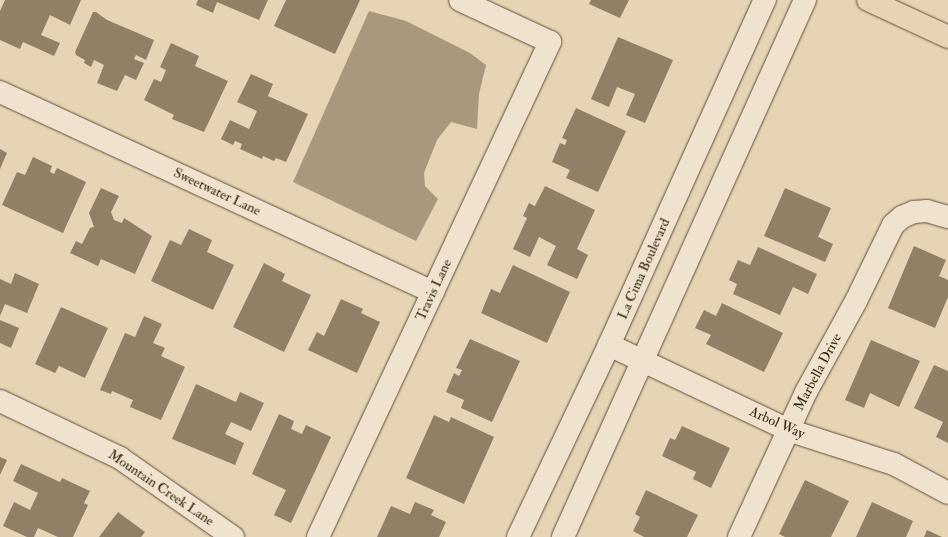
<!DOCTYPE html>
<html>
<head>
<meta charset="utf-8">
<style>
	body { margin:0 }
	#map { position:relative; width:948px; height:537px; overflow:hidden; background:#e7d4b5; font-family:"IM FELL Double Pica",serif }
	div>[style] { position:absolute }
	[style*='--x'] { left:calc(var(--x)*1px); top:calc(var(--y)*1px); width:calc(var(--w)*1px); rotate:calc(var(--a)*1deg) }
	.water>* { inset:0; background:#aa987c }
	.building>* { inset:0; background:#918065 }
	.roads { filter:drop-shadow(0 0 1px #615038) drop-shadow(0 0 1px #615038) }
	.minor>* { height:22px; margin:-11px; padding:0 11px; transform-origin:11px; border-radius:11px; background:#efe3cf }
	.major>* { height:22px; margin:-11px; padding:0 11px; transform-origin:11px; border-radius:11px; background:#e7d4b5 }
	span { translate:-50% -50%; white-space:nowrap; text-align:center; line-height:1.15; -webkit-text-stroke:3px #efe3cf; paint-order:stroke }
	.street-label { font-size:14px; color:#34240e }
</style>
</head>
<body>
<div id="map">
	<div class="water">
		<i style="clip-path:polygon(369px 11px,406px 21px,470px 53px,486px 65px,479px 94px,477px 129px,451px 122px,437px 140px,424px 173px,425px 186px,438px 199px,416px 241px,293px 182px)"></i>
	</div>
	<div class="building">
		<i style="clip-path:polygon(5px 0,81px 0,70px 25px,50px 15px,41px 35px,60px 43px,54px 56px,23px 42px,20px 49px,0 40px,0 11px)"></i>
		<i style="clip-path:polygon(198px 0,268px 0,259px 20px,217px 2px,213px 13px,196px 5px)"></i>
		<i style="clip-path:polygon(286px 0,360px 0,335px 54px,274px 26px)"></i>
		<i style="clip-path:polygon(591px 0,629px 0,620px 18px,589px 4px)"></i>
		<i style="clip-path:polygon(93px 12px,96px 12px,107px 20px,154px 40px,146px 60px,136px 55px,134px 59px,144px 63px,136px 80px,125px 75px,117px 91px,97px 83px,104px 65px,94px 60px,91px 67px,84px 63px,85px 60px,76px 55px,75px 52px)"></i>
		<i style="clip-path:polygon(618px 37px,673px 60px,645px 123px,626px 115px,635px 94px,617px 87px,609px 107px,591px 99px)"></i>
		<i style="clip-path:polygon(171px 43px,199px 56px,195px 66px,228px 81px,204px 132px,172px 119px,174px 115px,144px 100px,154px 79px,161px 82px,166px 70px,160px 67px)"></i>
		<i style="clip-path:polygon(251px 74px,273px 84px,268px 96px,308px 114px,286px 162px,276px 158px,274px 161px,263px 156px,262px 159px,240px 149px,242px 144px,235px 141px,233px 145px,221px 139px,230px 120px,249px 129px,257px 111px,237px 102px)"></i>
		<i style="clip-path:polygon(576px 108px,626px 131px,598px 192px,566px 178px,570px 170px,552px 162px,560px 143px,565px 145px,567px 140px,562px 138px)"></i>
		<i style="clip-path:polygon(0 149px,7px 153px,0 169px)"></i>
		<i style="clip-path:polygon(33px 157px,52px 166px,50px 172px,54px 174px,57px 168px,86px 182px,63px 233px,2px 205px,17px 172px,25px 175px)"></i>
		<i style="clip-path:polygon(545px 186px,595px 210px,577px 249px,588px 255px,577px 279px,547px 265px,556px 246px,539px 237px,530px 257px,513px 249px,527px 218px,523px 216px,529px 203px,535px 206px)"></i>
		<i style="clip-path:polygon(101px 188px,119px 196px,111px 212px,114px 220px,122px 223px,124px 218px,152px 236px,135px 274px,101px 259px,98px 266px,70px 253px,76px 241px,82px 244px,90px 228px,94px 227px,89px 213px)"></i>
		<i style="clip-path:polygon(785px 188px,831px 208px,818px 237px,833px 244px,825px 262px,764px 236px)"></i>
		<i style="clip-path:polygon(189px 229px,212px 240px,207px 252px,234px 265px,213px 310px,151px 281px,170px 240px,181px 245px)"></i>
		<i style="clip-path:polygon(914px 246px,946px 260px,939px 276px,948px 280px,948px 297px,935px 328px,888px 308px)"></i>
		<i style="clip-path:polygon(758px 247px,817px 274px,808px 294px,793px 287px,780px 315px,733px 294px,737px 284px,729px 280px,738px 260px,750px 265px)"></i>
		<i style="clip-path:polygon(264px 263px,285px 274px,282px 281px,311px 295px,284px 352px,233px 327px)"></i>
		<i style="clip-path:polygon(513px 265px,570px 292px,547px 343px,481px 313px,491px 289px,500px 293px)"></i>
		<i style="clip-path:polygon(15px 273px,39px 284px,27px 313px,5px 304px,0 316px,0 279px,11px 284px)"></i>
		<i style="clip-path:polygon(341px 299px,363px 309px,361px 313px,380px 322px,357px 373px,308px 350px,317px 332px,324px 336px)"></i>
		<i style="clip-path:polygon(722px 303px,783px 333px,764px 372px,706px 344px,711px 335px,695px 328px,704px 310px,716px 316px)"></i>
		<i style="clip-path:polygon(61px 307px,108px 328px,85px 378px,59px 366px,55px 373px,35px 364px)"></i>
		<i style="clip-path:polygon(144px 316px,162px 324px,153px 343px,165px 348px,161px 356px,185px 367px,161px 420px,130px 407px,133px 400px,112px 391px,111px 394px,100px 390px,125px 333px,135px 337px)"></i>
		<i style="clip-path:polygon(0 320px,19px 328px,11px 348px,0 343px)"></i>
		<i style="clip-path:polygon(470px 339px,520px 361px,492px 422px,461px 408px,464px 400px,446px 392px,454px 373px,459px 376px,462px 370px,456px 368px)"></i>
		<i style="clip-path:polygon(871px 340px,920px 361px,899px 407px,870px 393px,864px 408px,845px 400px)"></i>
		<i style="clip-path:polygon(934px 365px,948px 371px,948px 443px,936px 437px,943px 422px,914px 408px)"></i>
		<i style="clip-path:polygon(196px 384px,236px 402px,240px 392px,264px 403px,251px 431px,231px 422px,225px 434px,244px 443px,235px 465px,172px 439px)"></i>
		<i style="clip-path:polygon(279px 414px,294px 421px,291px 429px,302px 434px,306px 425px,331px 437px,291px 523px,274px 515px,286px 490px,252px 474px)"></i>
		<i style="clip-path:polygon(434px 415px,449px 422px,451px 417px,494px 437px,464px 504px,406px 478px)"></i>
		<i style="clip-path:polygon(682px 426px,730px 448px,711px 488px,693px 479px,696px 472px,662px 456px,670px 438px,675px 440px)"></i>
		<i style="clip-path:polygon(0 457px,7px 460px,0 475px)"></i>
		<i style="clip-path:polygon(21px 464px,60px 482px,62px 478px,90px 491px,84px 503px,88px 505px,73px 537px,58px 537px,38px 528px,34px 537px,27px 537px,3px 526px,14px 502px,30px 510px,38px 493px,13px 481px)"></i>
		<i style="clip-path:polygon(805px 480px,849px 501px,831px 537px,785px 537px,779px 534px)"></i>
		<i style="clip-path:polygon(646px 490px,698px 515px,687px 537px,644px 537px,633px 531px,640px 517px,635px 514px)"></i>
		<i style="clip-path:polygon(415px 502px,434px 510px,431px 515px,446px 522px,439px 537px,377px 537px,391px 506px,410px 514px)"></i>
		<i style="clip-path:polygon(872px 502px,913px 521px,906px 537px,856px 537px)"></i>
		<i style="clip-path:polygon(118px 512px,145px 532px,141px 537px,99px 537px)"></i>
		<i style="clip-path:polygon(927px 530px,942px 537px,924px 537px)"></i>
	</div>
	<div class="roads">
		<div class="minor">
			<i style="--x:0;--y:92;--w:477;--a:24.8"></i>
			<i style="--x:609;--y:345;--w:201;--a:25.3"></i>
			<i style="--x:791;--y:431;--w:108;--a:17.8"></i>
			<i style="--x:894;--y:464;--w:61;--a:28.2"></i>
			<i style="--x:0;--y:401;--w:133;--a:25.4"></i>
			<i style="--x:120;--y:458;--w:138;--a:35"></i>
			<i style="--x:318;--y:537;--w:547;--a:-64.89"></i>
			<i style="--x:550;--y:42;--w:99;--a:-155"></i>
			<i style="--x:518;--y:537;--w:212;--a:-64.6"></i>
			<i style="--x:609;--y:345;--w:379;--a:-65.7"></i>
			<i style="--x:563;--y:537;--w:589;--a:-65.74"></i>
			<i style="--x:739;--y:537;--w:160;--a:-65.2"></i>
			<i style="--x:806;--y:392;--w:104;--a:-61.2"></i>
			<i style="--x:856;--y:301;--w:85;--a:-64"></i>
			<i style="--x:893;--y:225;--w:12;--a:-42"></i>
			<i style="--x:902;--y:217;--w:13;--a:-23"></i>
			<i style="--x:914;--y:212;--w:13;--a:-4"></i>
			<i style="--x:927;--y:211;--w:22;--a:16"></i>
		</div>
		<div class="major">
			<i style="--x:868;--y:0;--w:88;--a:24.8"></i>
		</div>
	</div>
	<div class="street-label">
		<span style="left:217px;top:192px;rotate:25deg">Sweetwater Lane</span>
		<span style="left:644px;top:269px;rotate:-66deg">La Cima Boulevard</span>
		<span style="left:434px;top:290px;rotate:-65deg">Travis Lane</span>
		<span style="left:818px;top:372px;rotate:-62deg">Marbella Drive</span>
		<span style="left:777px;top:423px;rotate:24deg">Arbol Way</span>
		<span style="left:161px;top:488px;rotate:34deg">Mountain Creek Lane</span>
	</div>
</div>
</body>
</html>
